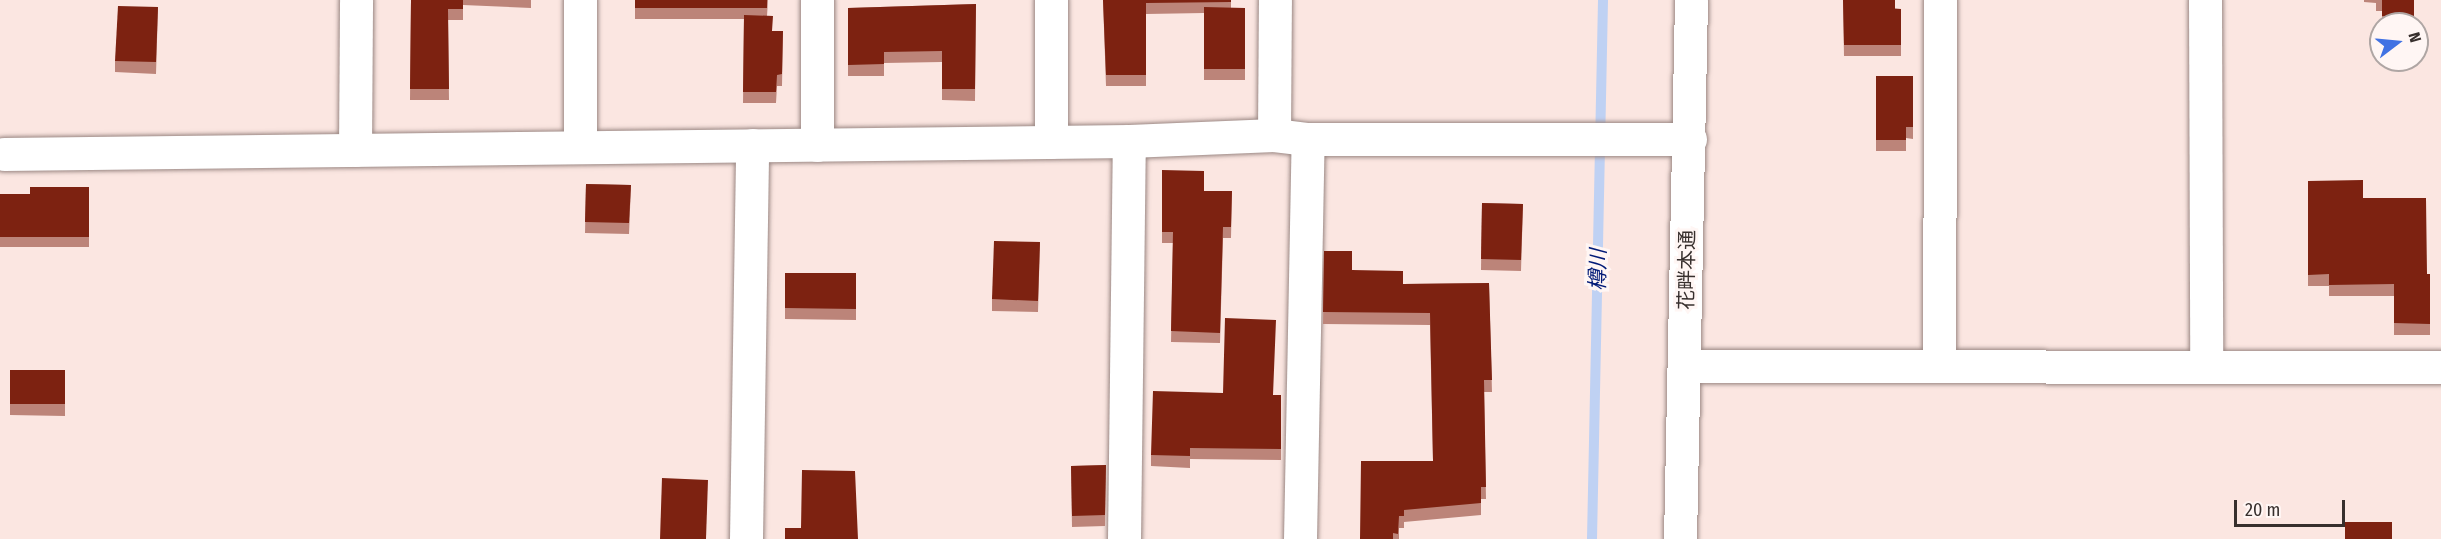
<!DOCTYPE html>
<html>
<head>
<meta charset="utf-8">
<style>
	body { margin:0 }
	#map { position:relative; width:2441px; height:539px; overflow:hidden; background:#fbe6e1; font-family:"Fira Sans Condensed","Noto Sans JP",sans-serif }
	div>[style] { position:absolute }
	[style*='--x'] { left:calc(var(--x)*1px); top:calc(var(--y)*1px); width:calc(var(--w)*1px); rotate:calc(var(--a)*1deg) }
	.stream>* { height:10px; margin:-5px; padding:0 5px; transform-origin:5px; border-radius:5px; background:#bfd1f3 }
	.roads { filter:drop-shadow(0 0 2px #9b8884) drop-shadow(0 0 2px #9b8884) }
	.minor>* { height:33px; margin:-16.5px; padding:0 16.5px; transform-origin:16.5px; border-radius:16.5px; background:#fff }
	.tertiary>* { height:33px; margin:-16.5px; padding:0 16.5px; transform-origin:16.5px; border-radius:16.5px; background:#fff }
	.wall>* { inset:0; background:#bc8479 }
	.building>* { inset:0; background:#7d2211 }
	span { translate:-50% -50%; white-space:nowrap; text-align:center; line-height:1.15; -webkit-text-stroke:6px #fff6f4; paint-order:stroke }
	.street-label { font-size:20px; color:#372f2d }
	.water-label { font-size:21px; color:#011a77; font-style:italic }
	.north { position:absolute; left:2369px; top:12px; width:60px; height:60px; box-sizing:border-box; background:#fff6f4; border:2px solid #afa6a4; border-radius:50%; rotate:74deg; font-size:16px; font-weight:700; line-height:24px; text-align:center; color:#372f2d }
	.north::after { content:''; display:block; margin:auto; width:21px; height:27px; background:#4172e3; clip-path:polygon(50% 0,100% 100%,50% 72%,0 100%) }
	.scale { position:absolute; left:2234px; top:500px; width:111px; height:27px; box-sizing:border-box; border:3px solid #372f2d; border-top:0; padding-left:8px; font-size:18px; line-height:21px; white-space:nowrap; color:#372f2d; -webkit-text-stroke:4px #fff6f4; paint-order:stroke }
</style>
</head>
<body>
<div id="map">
	<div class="stream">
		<i style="--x:1592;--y:539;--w:539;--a:-88.83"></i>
	</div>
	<div class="roads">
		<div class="minor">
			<i style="--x:1051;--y:0;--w:142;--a:90"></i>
			<i style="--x:2205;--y:0;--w:367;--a:89.8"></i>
			<i style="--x:1274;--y:135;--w:135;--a:-89.6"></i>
			<i style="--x:817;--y:145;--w:145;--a:-90"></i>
			<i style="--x:580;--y:147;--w:147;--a:-90"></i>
			<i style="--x:355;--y:150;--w:150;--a:-89.6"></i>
			<i style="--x:4;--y:154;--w:1125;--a:-0.66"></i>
			<i style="--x:1129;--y:141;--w:145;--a:-2.4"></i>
			<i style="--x:1274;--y:135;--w:34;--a:7"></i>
			<i style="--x:1308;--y:139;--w:382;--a:0"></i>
			<i style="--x:1684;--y:366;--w:757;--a:0.08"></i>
			<i style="--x:1939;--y:366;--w:366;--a:-89.8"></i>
			<i style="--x:746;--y:539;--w:394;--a:-89.1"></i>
			<i style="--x:1124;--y:539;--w:398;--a:-89.3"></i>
			<i style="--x:1300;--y:539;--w:400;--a:-88.9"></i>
		</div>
		<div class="tertiary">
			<i style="--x:1680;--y:539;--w:539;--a:-88.83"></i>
		</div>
	</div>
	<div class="wall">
		<i style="clip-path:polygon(411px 0,531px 0,531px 8px,463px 5px,463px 20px,448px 20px,449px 100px,410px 100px)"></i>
		<i style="clip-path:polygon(635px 0,768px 0,767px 16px,772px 31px,783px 31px,782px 86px,777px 86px,776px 103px,743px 103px,744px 19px,635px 19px)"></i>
		<i style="clip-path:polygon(1103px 0,1231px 0,1231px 8px,1245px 8px,1245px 80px,1204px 80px,1204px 13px,1146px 14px,1146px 86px,1106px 86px)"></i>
		<i style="clip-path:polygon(1843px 0,1901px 9px,1901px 56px,1844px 56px)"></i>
		<i style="clip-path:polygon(2364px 0,2414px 0,2414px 24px,2382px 24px,2382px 11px,2376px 11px,2376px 3px,2364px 2px)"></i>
		<i style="clip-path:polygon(976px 4px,975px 101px,942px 100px,942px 62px,884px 63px,884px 76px,848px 76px,848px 8px)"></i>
		<i style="clip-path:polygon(158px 7px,156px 74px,115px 72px,115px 61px)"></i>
		<i style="clip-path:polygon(1876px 76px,1913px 76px,1913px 139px,1906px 138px,1906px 151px,1876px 151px)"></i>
		<i style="clip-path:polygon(1162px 170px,1204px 191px,1232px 191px,1231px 238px,1223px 238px,1220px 343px,1171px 342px,1173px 243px,1162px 243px)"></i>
		<i style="clip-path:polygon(2308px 181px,2363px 198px,2427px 274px,2430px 274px,2430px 335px,2394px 335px,2394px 296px,2329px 296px,2329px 286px,2308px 286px)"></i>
		<i style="clip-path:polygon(586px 184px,631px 185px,629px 234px,585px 233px)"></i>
		<i style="clip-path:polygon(89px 187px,89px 247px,0 247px,0 194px,30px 194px)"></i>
		<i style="clip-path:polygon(1482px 203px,1523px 204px,1521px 271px,1481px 270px)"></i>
		<i style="clip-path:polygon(1040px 242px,1038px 312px,992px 311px,992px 299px)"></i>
		<i style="clip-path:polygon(1324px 251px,1352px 270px,1403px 284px,1489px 283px,1492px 392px,1484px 392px,1486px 499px,1481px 499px,1481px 515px,1404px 522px,1404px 528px,1399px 528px,1399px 539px,1360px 539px,1433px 461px,1430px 325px,1323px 324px)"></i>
		<i style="clip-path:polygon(785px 273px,856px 273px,856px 320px,785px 319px)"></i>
		<i style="clip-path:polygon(10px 370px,65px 370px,65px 416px,10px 415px)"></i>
		<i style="clip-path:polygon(1274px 395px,1281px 395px,1281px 460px,1190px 459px,1190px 468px,1151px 466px,1151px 455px)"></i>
		<i style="clip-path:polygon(1106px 465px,1105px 526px,1072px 527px,1071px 466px)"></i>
	</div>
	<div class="building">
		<i style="clip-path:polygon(411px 0,463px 0,463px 9px,448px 9px,449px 89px,410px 89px)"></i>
		<i style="clip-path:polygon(635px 0,767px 0,767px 8px,635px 8px)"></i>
		<i style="clip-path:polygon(1103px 0,1231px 0,1231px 2px,1146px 3px,1146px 75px,1106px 75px)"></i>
		<i style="clip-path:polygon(1843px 0,1895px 0,1895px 9px,1901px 9px,1901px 45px,1844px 45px)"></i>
		<i style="clip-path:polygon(2379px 0,2414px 0,2414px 17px,2382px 16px,2382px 0)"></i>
		<i style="clip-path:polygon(976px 4px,975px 89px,942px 89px,942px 51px,884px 52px,884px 64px,848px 65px,848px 8px)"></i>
		<i style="clip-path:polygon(118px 6px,158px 7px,156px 62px,115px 61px)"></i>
		<i style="clip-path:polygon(1204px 7px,1245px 8px,1245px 69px,1204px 69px)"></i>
		<i style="clip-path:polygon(744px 15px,773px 16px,772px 31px,783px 31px,782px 74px,777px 75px,776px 92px,743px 92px)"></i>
		<i style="clip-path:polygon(1876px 76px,1913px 76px,1913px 127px,1906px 127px,1906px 140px,1876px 140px)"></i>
		<i style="clip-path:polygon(1162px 170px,1204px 171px,1204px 191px,1232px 191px,1231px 227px,1223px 227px,1220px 333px,1171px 331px,1173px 232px,1162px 232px)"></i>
		<i style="clip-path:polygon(2363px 180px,2363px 198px,2426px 198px,2427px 274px,2430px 274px,2430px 324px,2394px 323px,2394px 284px,2329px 285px,2329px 274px,2308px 275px,2308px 181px)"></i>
		<i style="clip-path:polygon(586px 184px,631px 185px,629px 223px,585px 222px)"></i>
		<i style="clip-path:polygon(30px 187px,89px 187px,89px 237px,0 237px,0 194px,30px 194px)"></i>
		<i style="clip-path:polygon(1482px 203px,1523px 204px,1521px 260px,1481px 259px)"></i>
		<i style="clip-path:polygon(994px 241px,1040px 242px,1038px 301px,992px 299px)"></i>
		<i style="clip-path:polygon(1324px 251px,1352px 251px,1352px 270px,1403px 271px,1403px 284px,1489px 283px,1492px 380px,1484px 380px,1486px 487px,1481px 487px,1481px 503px,1404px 510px,1404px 516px,1399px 516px,1398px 534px,1393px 533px,1393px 539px,1360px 539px,1361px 461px,1433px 461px,1430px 313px,1323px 312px)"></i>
		<i style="clip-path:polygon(785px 273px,856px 273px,856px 309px,785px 308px)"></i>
		<i style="clip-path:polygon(1225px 318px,1276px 320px,1273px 395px,1281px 395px,1281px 449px,1190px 448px,1190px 456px,1151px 455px,1153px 391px,1223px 393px)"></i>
		<i style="clip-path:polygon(10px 370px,65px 370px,65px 404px,10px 404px)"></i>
		<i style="clip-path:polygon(1106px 465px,1105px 515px,1072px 516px,1071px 466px)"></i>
		<i style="clip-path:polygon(802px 470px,855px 471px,858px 539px,785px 539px,785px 528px,801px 528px)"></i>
		<i style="clip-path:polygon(662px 478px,708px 480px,706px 539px,660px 539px)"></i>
		<i style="clip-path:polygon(2345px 522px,2392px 522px,2392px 539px,2345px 539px)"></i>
	</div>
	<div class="street-label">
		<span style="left:1687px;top:270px;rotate:-89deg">花畔本通</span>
	</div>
	<div class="water-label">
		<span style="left:1598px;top:270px;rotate:-89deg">樽川</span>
	</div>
	<div class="north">N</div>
	<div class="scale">20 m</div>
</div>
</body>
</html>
